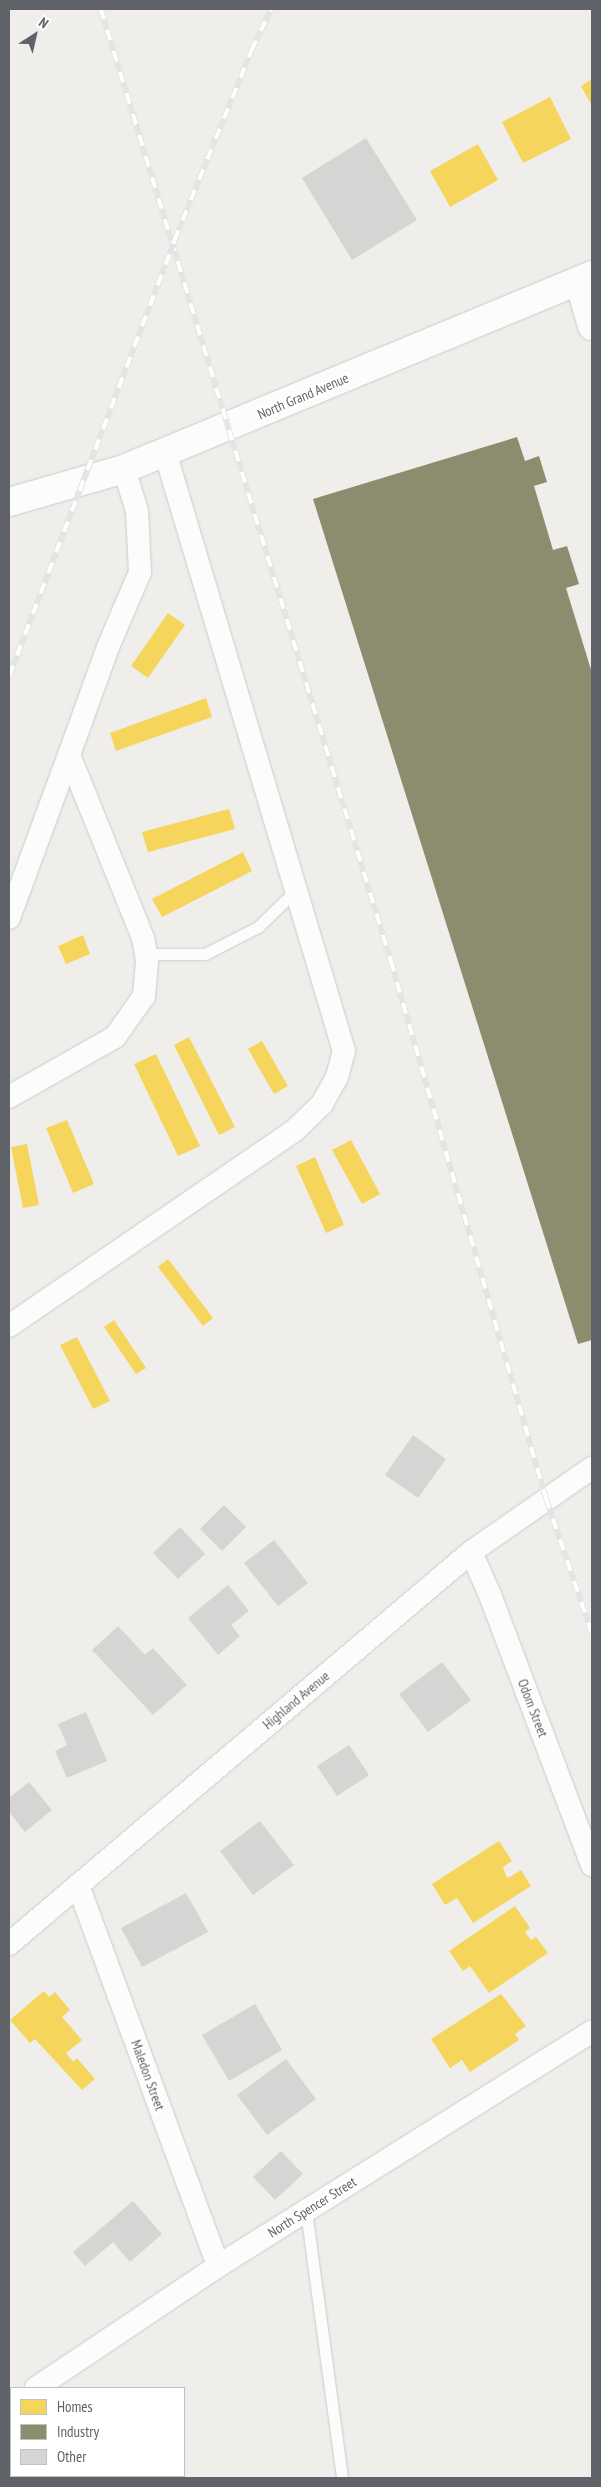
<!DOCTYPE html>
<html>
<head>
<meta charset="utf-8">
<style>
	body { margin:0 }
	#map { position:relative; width:601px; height:2487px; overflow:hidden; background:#efeeea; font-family:"PT Sans Narrow",sans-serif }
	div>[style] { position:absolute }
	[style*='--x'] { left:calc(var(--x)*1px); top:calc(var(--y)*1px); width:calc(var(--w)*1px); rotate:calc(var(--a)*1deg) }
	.green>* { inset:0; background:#d8ebd6 }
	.homes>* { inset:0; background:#f6d55c }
	.industry>* { inset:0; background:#8c8c6e }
	.building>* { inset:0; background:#d6d5d3 }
	.roads { filter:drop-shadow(0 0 1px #cbcccc) drop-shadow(0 0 1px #cbcccc) }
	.service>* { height:11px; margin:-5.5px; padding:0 5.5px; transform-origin:5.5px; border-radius:5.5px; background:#fdfcfc }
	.minor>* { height:22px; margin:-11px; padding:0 11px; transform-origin:11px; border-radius:11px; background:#fdfcfc }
	.tertiary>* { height:28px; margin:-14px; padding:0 14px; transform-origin:14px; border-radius:14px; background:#fdfcfc }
	.secondary>* { height:28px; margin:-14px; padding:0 14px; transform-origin:14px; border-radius:14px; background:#fdfcfc }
	.rail>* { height:5.5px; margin-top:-2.75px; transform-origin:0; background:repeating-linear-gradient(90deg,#fff 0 11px,#e4e4e4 0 22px); box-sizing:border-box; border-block:1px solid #e4e4e4 }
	span { translate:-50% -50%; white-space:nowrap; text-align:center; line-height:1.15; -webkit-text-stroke:5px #fff; paint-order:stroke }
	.street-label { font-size:14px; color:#5f6368 }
	.frame { position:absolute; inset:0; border:10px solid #5f6368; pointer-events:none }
	.legend { position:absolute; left:10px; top:2387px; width:175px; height:90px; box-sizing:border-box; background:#fff; border:1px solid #bfc1c3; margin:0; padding:6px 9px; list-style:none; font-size:15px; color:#5f6368 }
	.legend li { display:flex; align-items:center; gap:10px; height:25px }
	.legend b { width:25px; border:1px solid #bfc1c3 }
	.north { position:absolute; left:10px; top:10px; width:50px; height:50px; -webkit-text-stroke:4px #fff; paint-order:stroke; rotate:35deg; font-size:14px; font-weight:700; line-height:20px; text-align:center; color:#5f6368 }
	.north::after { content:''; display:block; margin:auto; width:18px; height:22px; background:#5f6368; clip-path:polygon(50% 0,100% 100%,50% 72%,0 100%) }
</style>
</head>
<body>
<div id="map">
	<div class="green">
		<i style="clip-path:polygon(67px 2476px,172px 2476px,173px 2478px,62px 2478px)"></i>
	</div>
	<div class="homes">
		<i style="clip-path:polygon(592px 79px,592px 106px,581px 86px)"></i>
		<i style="clip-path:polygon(550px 97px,571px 139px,523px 163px,502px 122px)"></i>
		<i style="clip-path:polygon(478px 144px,498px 180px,450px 207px,430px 171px)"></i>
		<i style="clip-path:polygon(168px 613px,185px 625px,148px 678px,131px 666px)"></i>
		<i style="clip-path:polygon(206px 698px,212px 717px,116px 751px,110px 733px)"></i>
		<i style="clip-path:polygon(229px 809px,235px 829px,148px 852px,142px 832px)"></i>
		<i style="clip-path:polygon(243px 852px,252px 871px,162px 917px,152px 899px)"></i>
		<i style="clip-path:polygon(83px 935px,90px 954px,66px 964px,58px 946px)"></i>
		<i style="clip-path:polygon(189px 1037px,235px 1127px,219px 1135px,174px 1045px)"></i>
		<i style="clip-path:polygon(262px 1041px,288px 1086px,274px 1094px,248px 1049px)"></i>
		<i style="clip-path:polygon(156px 1054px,200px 1146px,178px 1156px,134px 1064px)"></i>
		<i style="clip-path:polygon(67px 1120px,94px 1184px,73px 1193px,46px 1128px)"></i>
		<i style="clip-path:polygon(351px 1140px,380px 1194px,362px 1204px,332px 1150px)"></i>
		<i style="clip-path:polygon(27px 1144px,39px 1205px,23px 1208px,11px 1147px)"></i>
		<i style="clip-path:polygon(315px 1157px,344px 1225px,326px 1233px,296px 1166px)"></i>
		<i style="clip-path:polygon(168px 1259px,213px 1318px,203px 1326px,158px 1267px)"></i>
		<i style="clip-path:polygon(114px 1320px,146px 1368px,136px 1374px,104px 1327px)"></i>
		<i style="clip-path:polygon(77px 1337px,110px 1401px,93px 1409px,60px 1345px)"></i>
		<i style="clip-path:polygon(499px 1841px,512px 1861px,503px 1867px,506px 1876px,508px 1878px,521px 1870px,531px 1886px,473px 1923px,457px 1898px,445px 1905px,432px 1884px)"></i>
		<i style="clip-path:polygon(515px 1906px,530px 1928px,525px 1932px,531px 1940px,536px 1937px,548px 1953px,489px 1993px,470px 1966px,463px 1971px,449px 1951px)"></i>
		<i style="clip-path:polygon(44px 1991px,49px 1997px,55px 1992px,70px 2010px,62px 2017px,82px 2040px,66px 2053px,73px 2062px,77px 2058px,95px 2079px,82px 2090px,35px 2039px,30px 2043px,10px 2020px)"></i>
		<i style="clip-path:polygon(501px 1994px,526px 2026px,515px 2034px,519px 2040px,470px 2072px,462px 2060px,450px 2068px,431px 2039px)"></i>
	</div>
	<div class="industry">
		<i style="clip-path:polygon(517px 437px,525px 461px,539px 456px,547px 482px,534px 486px,553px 550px,567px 546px,579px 584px,566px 588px,592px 673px,592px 1340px,578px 1344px,313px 499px)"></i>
	</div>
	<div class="building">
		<i style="clip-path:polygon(366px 138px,417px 220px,352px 260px,302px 178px)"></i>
		<i style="clip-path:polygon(413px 1435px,446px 1459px,418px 1498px,385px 1475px)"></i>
		<i style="clip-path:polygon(224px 1505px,246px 1527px,222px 1551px,200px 1529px)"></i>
		<i style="clip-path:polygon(180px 1527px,205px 1554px,178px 1579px,153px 1553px)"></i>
		<i style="clip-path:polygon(274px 1540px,308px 1583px,278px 1606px,244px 1563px)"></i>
		<i style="clip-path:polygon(228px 1585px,249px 1611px,231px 1625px,240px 1636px,218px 1655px,188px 1618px)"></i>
		<i style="clip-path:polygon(118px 1626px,145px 1655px,153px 1648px,187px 1685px,153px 1715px,92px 1650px)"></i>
		<i style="clip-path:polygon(442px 1662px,471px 1700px,428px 1732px,399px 1694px)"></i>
		<i style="clip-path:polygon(86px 1712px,107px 1761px,67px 1778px,55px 1751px,67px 1745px,58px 1724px)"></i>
		<i style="clip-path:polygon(349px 1745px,369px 1775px,337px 1796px,317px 1766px)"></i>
		<i style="clip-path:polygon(29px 1782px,52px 1810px,25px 1832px,9px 1812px,9px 1798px)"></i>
		<i style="clip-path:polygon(260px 1821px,294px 1865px,253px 1895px,220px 1851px)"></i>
		<i style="clip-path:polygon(186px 1893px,208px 1932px,142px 1967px,121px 1928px)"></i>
		<i style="clip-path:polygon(255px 2004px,282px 2050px,229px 2081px,202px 2035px)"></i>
		<i style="clip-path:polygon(286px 2059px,316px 2099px,267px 2135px,237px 2095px)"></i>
		<i style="clip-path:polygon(281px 2151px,303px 2174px,275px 2200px,253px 2177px)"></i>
		<i style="clip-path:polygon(133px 2201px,162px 2234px,130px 2262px,113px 2242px,85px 2266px,73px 2252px)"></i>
	</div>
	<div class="roads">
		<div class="service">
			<i style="--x:146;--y:954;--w:59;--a:0"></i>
			<i style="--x:205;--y:954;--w:59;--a:-27"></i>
			<i style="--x:258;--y:927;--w:53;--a:-44.2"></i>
			<i style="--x:306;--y:2211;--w:269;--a:82.3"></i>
		</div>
		<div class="minor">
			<i style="--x:9;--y:918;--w:174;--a:-69.8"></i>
			<i style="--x:9;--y:1097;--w:122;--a:-29.5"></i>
			<i style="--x:115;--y:1037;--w:50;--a:-54.7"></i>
			<i style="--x:144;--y:996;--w:36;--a:-85"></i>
			<i style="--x:147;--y:960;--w:22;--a:-100"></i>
			<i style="--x:143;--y:938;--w:197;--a:-112"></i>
			<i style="--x:69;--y:755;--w:115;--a:-70.1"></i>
			<i style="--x:108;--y:647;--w:82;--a:-66.9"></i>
			<i style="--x:140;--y:572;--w:61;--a:-92.8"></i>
			<i style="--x:137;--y:511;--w:44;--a:-107.2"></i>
			<i style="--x:9;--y:1326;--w:345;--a:-34.4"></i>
			<i style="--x:294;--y:1131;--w:39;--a:-44"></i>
			<i style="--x:322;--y:1104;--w:31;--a:-61"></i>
			<i style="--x:337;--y:1077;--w:27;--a:-75"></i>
			<i style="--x:344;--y:1051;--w:625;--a:-106.64"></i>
			<i style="--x:471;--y:1552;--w:47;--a:66.2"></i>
			<i style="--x:490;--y:1595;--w:289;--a:69.3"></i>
			<i style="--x:78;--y:1885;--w:406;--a:69.8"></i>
			<i style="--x:9;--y:1944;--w:606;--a:-40.31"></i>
			<i style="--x:471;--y:1552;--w:147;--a:-34.8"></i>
			<i style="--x:36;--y:2388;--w:219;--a:-33.8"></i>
			<i style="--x:218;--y:2266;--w:442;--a:-32.1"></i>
			<i style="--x:9;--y:2407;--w:3;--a:-45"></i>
		</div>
		<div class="tertiary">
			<i style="--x:579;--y:281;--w:47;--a:73.9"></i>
		</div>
		<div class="secondary">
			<i style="--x:9;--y:502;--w:120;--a:-16"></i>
			<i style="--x:124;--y:469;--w:507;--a:-22.52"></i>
		</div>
	</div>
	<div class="rail">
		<i style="--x:101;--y:9;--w:995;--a:73.06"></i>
		<i style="--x:391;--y:961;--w:559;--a:73.9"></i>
		<i style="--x:546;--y:1498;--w:143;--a:71.2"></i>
		<i style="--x:9;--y:676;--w:465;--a:-69.2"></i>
		<i style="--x:174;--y:241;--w:205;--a:-67.9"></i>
		<i style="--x:251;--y:51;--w:47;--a:-64.5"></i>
	</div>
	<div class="street-label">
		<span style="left:303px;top:396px;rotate:-23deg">North Grand Avenue</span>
		<span style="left:296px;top:1700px;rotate:-40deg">Highland Avenue</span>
		<span style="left:533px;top:1708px;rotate:69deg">Odom Street</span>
		<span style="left:148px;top:2075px;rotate:70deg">Maledon Street</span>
		<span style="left:312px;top:2207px;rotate:-32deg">North Spencer Street</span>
	</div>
	<div class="frame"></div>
	<ul class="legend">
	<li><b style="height:14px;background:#f6d55c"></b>Homes</li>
	<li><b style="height:14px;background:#8c8c6e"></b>Industry</li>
	<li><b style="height:14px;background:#d6d5d3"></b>Other</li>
	</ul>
	<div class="north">N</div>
</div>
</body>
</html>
